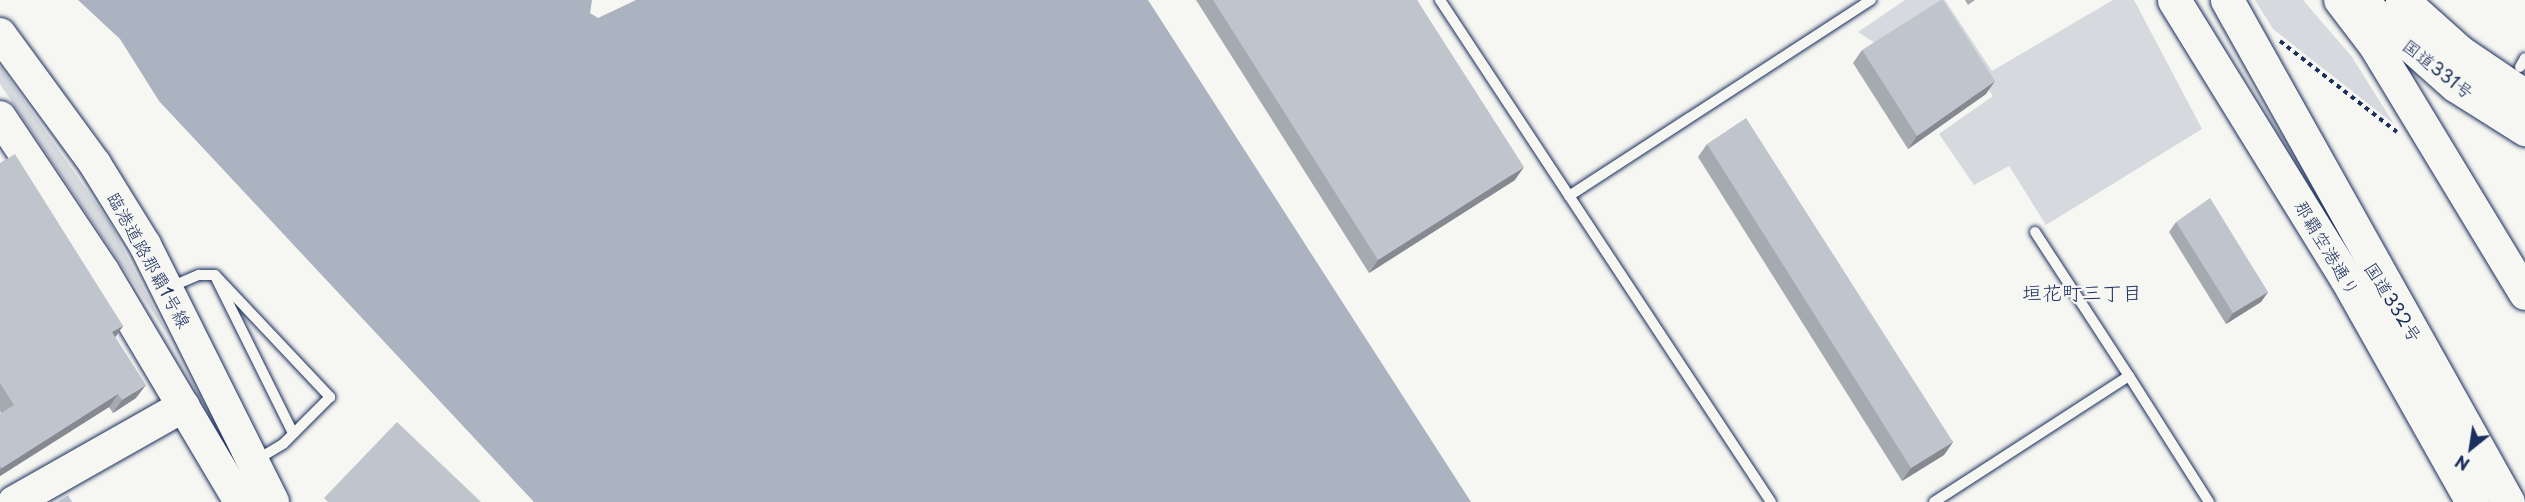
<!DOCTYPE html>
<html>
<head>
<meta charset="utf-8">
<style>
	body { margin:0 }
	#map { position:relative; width:2525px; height:502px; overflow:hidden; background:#f6f6f2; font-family:"Playpen Sans","Klee One",sans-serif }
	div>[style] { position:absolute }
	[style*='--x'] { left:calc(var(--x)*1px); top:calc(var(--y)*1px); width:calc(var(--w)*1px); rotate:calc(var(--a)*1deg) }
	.green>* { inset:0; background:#d6d9dd }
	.water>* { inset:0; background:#abb2c0 }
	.path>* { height:4px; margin-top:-2px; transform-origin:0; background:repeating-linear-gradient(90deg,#1b2f5e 0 4.5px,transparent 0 9px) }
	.roads { filter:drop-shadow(0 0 2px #1b2f5e) drop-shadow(0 0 2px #1b2f5e) }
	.lane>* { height:10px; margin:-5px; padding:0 5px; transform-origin:5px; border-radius:5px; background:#f6f6f2 }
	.secondary>* { height:32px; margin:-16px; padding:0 16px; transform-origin:16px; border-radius:16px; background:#f6f6f2 }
	.highway>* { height:33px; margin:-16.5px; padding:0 16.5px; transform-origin:16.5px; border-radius:16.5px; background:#f6f6f2 }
	.wall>* { inset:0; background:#a5a9b0 }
	.shaded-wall>* { inset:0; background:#868990 }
	.building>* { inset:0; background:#c0c4cd }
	span { translate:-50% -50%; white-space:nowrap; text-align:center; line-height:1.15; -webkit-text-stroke:4.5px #f6f6f2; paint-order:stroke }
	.street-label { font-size:18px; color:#1b2f5e }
	.neighbourhood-label { font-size:20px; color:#1b2f5e }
	.north { position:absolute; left:2441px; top:418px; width:60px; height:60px; -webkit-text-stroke:4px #f6f6f2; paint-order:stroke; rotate:210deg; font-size:16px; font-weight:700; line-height:24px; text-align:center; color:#1b2f5e }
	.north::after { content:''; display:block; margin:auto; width:21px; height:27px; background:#1b2f5e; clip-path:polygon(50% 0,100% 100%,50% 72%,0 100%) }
</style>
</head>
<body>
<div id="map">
	<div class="green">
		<i style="clip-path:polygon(1905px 0,1945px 0,1992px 71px,2113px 0,2134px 0,2202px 129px,2046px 225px,2009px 166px,1974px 185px,1939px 134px,1993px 96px,1934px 7px,1875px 43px,1858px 32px)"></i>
		<i style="clip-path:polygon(2255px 0,2303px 0,2352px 57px,2394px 124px,2273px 29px)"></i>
		<i style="clip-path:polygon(0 66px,111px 225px,168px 335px,0 84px)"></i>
	</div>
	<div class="water">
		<i style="clip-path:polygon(78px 0,592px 0,590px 13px,598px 18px,636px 0,1148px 0,1471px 502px,534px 502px,159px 101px,120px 39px)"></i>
	</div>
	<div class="path">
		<i style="--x:2280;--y:41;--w:148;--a:37.9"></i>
	</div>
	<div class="roads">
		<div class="lane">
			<i style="--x:1440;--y:0;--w:601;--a:56.6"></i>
			<i style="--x:2520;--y:67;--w:10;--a:-61"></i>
			<i style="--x:1569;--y:196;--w:360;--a:-33"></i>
			<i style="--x:2035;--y:232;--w:172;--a:56.9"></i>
			<i style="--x:215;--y:276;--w:175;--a:63.6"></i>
			<i style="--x:168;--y:288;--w:34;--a:-23"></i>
			<i style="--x:199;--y:275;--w:16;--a:0"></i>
			<i style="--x:215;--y:275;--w:168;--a:46.7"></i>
			<i style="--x:330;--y:397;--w:66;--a:135"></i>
			<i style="--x:283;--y:444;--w:33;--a:149"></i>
			<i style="--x:1934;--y:502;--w:232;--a:-32.9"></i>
			<i style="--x:2129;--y:376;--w:149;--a:57.6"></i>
		</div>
		<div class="secondary">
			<i style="--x:2340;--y:0;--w:58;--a:52.7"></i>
			<i style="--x:2375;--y:46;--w:290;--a:58.8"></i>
			<i style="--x:0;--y:34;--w:161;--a:53.8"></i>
			<i style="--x:95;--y:164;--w:95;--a:58.3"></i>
			<i style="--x:145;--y:245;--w:287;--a:63.5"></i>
			<i style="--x:0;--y:117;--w:185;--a:56.2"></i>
			<i style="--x:103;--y:271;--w:269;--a:59.3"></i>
			<i style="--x:14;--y:502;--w:195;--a:-29.5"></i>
		</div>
		<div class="highway">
			<i style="--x:2174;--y:0;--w:329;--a:58.3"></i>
			<i style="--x:2347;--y:280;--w:255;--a:60.6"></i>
			<i style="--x:2227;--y:0;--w:575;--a:60.76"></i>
			<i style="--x:2359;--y:0;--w:128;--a:41.5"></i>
			<i style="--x:2455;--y:85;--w:83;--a:32.2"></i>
			<i style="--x:2402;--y:0;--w:78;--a:41.9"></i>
			<i style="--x:2460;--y:52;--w:78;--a:34.1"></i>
		</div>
	</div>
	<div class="wall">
		<i style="clip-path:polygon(1196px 0,1417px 0,1515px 180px,1369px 273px)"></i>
		<i style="clip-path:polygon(1965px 0,1975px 0,1968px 5px)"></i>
		<i style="clip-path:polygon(1862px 50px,1986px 94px,1908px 149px,1853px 63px)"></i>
		<i style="clip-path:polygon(1707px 144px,1953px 442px,1944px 455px,1902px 481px,1698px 157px)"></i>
		<i style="clip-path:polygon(0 163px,123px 326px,115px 337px,136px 398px,113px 413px,109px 407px,0 476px,0 414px,1px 413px,0 411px)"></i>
		<i style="clip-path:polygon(2176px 222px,2268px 292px,2261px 302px,2226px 324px,2169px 232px)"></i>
	</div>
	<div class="shaded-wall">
		<i style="clip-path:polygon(1995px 81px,1986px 94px,1908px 149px,1917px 136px)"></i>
		<i style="clip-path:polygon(1524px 167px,1515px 180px,1369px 273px,1378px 260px)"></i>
		<i style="clip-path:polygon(2268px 292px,2261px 302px,2226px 324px,2233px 313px)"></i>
		<i style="clip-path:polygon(123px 326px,114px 339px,112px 332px)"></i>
		<i style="clip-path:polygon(146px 385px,136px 398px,113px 413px,122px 400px)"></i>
		<i style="clip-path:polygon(118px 394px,109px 407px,0 476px,0 470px,2px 468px)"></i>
		<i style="clip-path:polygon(1953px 442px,1944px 455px,1902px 481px,1911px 468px)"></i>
	</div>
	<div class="building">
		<i style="clip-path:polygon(1213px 0,1417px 0,1524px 167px,1378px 260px)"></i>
		<i style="clip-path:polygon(1941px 0,1943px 0,1995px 81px,1917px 136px,1862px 50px)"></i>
		<i style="clip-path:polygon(1746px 118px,1953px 442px,1911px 468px,1707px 144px)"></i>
		<i style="clip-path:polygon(15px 154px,123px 326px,112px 332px,146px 385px,122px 400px,118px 394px,2px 468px,0 466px,0 414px,14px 405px,0 383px,0 163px)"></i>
		<i style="clip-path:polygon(2210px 198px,2268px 292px,2233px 313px,2176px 222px)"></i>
		<i style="clip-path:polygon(397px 422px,481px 502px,328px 502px,324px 498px)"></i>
		<i style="clip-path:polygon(68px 495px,72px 502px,57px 502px)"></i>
	</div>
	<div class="street-label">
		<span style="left:2438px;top:69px;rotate:38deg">国道331号</span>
		<span style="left:2327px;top:248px;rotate:59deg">那覇空港通り</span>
		<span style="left:149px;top:260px;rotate:61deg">臨港道路那覇1号線</span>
		<span style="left:2393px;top:302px;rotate:58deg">国道332号</span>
	</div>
	<div class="neighbourhood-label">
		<span style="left:2082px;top:292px">垣花町三丁目</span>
	</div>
	<div class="north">N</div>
</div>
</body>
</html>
